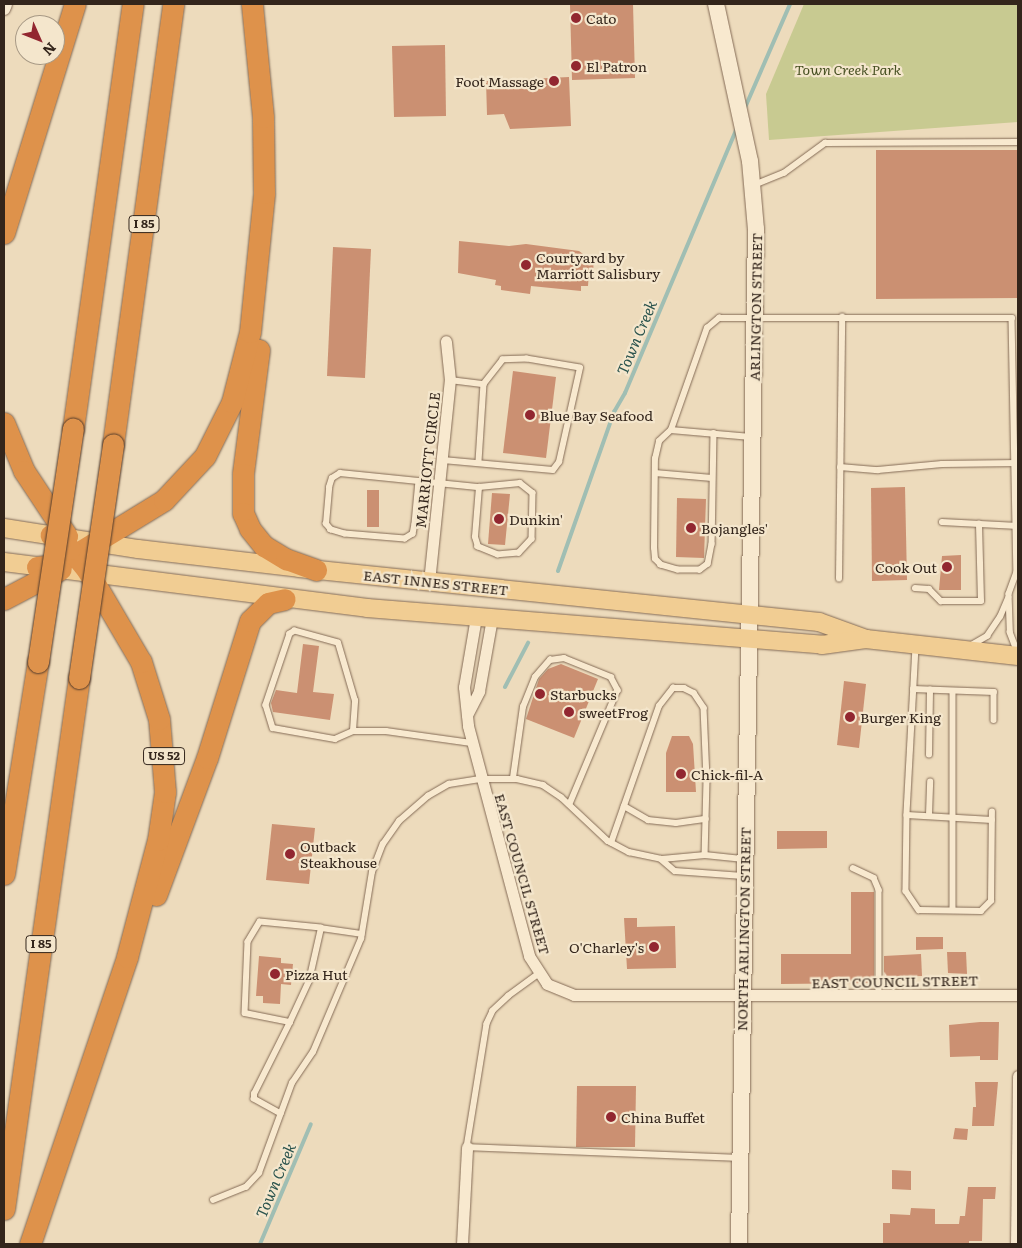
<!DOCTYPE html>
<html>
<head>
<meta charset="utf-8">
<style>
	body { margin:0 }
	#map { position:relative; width:1022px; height:1248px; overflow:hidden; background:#eddbbc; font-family:Literata,serif }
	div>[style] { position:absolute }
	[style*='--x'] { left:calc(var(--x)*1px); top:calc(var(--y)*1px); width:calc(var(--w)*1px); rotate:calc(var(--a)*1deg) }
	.green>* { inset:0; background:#c8ca91 }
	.stream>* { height:4px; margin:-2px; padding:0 2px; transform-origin:2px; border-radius:2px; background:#a0beb3 }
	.building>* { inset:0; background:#cb9072 }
	.roads { filter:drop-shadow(0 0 1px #846b56) drop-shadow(0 0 1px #846b56) }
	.lane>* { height:5.5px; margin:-2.75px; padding:0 2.75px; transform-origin:2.75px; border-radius:2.75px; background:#f8e9cf }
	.street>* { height:11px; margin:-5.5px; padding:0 5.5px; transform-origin:5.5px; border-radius:5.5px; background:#f8e9cf }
	.secondary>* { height:16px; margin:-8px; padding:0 8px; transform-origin:8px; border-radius:8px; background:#f8e9cf }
	.primary>* { height:18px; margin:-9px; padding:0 9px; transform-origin:9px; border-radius:9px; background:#f1cd93 }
	.highway>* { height:21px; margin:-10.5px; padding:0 10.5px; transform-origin:10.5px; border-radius:10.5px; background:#de924b }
	.bridges { filter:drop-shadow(0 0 1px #513a2b) drop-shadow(0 0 1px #513a2b) }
	.highway-bridge>* { height:21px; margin:-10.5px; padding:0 10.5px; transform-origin:10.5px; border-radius:10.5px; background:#de924b }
	.dots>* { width:14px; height:14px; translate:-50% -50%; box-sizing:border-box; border:2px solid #f4e6cc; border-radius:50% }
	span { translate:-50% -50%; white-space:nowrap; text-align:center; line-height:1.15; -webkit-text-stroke:4.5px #f4e6cc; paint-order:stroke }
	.shield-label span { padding:1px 4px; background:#f4e6cc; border:1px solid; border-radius:4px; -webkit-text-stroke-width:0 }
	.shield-label { font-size:12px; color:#33251b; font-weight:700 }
	.poi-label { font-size:14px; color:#33251b }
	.left { translate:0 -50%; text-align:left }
	.right { translate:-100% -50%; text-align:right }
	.park-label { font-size:14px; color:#475022; font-style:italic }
	.street-label { font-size:14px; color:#33251b }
	.water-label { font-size:15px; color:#2a534d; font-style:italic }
	.frame { position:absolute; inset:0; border:5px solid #33251b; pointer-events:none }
	.north { position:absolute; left:15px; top:15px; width:50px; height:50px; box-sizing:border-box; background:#f4e6cc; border:1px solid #a79985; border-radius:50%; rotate:134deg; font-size:14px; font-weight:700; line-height:20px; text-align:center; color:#33251b }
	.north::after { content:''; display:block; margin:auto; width:18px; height:22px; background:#922730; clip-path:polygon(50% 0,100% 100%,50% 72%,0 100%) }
</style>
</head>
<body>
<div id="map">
	<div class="green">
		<i style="clip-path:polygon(804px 4px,1018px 4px,1018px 122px,769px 140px,766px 94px)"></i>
	</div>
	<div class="stream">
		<i style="--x:744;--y:110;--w:116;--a:-66.5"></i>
		<i style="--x:558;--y:571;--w:169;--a:-70.6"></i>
		<i style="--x:614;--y:412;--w:22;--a:-60"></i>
		<i style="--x:625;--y:393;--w:288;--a:-67.1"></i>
		<i style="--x:505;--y:687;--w:50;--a:-62.4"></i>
		<i style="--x:260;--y:1244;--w:130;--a:-67"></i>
	</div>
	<div class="building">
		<i style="clip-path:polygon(570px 4px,633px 4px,635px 78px,572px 80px)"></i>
		<i style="clip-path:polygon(445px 45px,446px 116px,394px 117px,392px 46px)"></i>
		<i style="clip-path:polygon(569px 77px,571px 126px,510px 129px,504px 114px,487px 115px,486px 81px)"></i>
		<i style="clip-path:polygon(876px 150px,1018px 150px,1018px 298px,876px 299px)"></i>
		<i style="clip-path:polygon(459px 241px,509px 246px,526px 244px,579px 251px,587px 257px,594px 257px,593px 273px,589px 272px,588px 286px,581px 286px,581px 291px,531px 286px,530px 294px,501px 290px,501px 286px,495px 285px,496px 280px,458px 273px)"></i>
		<i style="clip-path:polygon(333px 247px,371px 249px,365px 378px,327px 376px)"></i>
		<i style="clip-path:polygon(513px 371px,556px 377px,546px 458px,503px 453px)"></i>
		<i style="clip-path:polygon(905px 487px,907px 580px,872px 581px,871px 488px)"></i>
		<i style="clip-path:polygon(367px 490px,379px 490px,379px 527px,367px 527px)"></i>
		<i style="clip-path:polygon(492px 493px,510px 494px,505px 545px,488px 544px)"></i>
		<i style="clip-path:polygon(677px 498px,706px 499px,704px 558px,676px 557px)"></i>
		<i style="clip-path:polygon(961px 555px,961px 590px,939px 590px,942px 556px)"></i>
		<i style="clip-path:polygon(303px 644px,319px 646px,313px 692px,334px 694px,330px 720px,273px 712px,271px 703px,276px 690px,297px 693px)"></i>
		<i style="clip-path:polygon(561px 664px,598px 679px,574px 738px,526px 719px,539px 679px,548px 669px)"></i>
		<i style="clip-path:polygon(844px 681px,866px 684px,859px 748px,837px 745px)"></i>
		<i style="clip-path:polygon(672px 736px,689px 736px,693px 744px,696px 792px,666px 792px,666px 753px)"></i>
		<i style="clip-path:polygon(272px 824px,315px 828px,309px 884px,266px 880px)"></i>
		<i style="clip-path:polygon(777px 831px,827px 831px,827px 848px,777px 849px)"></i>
		<i style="clip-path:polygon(851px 892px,874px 892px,874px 983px,781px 984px,781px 954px,851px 954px)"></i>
		<i style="clip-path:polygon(624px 918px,637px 918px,637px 927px,675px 926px,676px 968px,627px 969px)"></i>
		<i style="clip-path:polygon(916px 937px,943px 937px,943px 949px,916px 950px)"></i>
		<i style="clip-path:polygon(947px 952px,966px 952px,967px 974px,948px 973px)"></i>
		<i style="clip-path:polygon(921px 954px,922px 976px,884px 977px,884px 956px)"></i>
		<i style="clip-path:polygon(259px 956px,281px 958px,281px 963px,293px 964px,291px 985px,281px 984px,280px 1004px,263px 1003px,263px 996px,256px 996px)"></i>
		<i style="clip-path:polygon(980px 1022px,999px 1022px,998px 1060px,980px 1060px,980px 1056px,950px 1057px,949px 1025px)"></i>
		<i style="clip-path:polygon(975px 1082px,998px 1082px,994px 1126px,972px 1126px,973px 1107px,976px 1107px)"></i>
		<i style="clip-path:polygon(577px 1086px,636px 1086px,635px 1147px,576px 1147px)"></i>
		<i style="clip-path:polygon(955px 1128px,968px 1129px,967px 1140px,953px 1139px)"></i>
		<i style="clip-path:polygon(892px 1170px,911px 1171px,911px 1190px,892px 1189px)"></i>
		<i style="clip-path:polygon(968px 1187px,996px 1187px,995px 1199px,983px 1199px,982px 1241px,969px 1241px,969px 1244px,883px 1244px,883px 1223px,890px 1223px,890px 1214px,910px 1215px,911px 1208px,935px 1209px,935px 1224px,959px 1224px,960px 1216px,965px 1216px)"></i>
	</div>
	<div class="roads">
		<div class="lane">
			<i style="--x:754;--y:185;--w:32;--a:-22"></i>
			<i style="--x:784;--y:173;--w:51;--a:-36.2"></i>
			<i style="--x:825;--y:143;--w:193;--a:-0.3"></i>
			<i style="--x:450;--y:380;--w:34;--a:7"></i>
			<i style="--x:671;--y:430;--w:80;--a:5"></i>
			<i style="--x:714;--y:433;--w:111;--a:91"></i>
			<i style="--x:712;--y:544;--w:20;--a:101"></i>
			<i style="--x:708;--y:564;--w:10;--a:143"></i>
			<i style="--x:700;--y:570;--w:22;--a:180"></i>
			<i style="--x:678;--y:570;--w:18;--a:-164"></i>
			<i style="--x:661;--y:565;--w:8;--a:-135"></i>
			<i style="--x:655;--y:559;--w:11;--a:-95"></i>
			<i style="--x:654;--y:548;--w:89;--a:-89.4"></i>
			<i style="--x:655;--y:459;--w:18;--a:-77"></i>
			<i style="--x:659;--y:441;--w:16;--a:-43"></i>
			<i style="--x:671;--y:430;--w:108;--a:-70.6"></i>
			<i style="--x:707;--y:328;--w:16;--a:-40"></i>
			<i style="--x:719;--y:318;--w:293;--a:0"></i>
			<i style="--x:1012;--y:318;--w:254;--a:88.9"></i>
			<i style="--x:1017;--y:572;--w:23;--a:110"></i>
			<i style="--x:1009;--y:594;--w:38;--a:88"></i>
			<i style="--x:1010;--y:632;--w:22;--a:69"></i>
			<i style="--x:443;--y:460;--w:110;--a:5.2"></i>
			<i style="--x:553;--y:470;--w:10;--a:-53"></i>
			<i style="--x:559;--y:462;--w:96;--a:-77.4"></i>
			<i style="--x:580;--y:368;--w:54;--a:-170.4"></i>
			<i style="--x:527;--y:359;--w:24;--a:178"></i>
			<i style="--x:503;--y:360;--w:31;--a:128"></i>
			<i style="--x:484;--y:384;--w:77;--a:93.7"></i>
			<i style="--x:840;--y:467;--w:38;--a:5"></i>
			<i style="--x:878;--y:470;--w:64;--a:-5.4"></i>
			<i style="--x:942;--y:464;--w:76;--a:-0.8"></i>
			<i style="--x:655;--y:473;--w:57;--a:5"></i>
			<i style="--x:419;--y:481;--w:43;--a:95.3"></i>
			<i style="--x:415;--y:524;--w:10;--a:101"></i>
			<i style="--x:413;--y:534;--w:9;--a:148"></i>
			<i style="--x:405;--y:539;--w:60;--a:-175.2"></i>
			<i style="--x:345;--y:534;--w:15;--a:-164"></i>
			<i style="--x:331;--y:530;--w:8;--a:-130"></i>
			<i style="--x:326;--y:524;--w:37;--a:-85"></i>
			<i style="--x:329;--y:487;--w:9;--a:-72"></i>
			<i style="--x:332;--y:478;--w:9;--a:-32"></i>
			<i style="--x:340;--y:473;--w:140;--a:5.8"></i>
			<i style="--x:479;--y:487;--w:41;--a:-5.6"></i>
			<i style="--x:520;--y:483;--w:16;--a:38"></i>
			<i style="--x:533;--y:493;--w:46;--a:91.2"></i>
			<i style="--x:532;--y:539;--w:19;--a:133"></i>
			<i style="--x:519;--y:553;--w:21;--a:175"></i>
			<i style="--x:498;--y:555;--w:22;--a:-158"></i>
			<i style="--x:478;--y:547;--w:10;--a:-107"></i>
			<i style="--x:475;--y:537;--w:50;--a:-85.4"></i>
			<i style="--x:942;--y:522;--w:76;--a:3"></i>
			<i style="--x:839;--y:579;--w:262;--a:-89.3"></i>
			<i style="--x:915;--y:588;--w:14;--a:4"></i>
			<i style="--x:929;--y:589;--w:17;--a:45"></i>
			<i style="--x:941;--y:601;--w:40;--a:0"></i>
			<i style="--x:981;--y:601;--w:77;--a:-91.5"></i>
			<i style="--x:970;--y:646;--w:20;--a:-30"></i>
			<i style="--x:987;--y:636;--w:23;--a:-56"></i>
			<i style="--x:1000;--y:617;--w:21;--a:-67"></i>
			<i style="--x:916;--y:647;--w:168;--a:93.1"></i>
			<i style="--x:907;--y:815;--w:85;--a:3.4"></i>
			<i style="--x:913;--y:689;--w:81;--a:2.1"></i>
			<i style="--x:994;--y:692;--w:28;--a:90"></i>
			<i style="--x:953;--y:692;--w:218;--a:90"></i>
			<i style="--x:353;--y:731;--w:30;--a:-86"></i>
			<i style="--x:355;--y:701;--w:60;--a:-106.3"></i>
			<i style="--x:338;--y:643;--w:45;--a:-164.4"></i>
			<i style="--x:295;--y:631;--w:6;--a:149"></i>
			<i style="--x:290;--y:634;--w:75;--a:108.7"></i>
			<i style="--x:266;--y:705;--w:24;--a:73"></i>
			<i style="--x:273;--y:728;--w:63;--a:10.1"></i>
			<i style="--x:335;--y:739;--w:20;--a:-24"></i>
			<i style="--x:353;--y:731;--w:33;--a:0"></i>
			<i style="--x:386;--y:731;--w:86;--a:8"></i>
			<i style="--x:929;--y:755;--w:65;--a:-89.1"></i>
			<i style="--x:513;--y:778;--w:72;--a:-82"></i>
			<i style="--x:523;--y:707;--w:32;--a:-68"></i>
			<i style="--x:535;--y:677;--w:23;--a:-49"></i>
			<i style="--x:550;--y:660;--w:14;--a:-8"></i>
			<i style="--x:564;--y:658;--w:51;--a:22"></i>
			<i style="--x:611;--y:677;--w:15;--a:62"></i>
			<i style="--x:618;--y:690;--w:124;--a:112.8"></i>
			<i style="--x:624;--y:806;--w:28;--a:30"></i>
			<i style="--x:648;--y:820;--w:28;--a:6"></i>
			<i style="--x:676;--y:823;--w:30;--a:-8"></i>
			<i style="--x:907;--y:815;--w:76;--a:90.8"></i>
			<i style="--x:906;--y:891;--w:23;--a:56"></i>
			<i style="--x:919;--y:910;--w:62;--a:0.9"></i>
			<i style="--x:981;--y:911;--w:14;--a:-45"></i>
			<i style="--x:991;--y:901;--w:89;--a:-89.4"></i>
			<i style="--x:929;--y:815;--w:33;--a:-88"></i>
			<i style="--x:611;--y:843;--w:145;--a:-70.7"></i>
			<i style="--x:659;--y:706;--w:23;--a:-52"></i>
			<i style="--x:673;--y:688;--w:11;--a:0"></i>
			<i style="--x:684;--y:688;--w:11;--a:27"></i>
			<i style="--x:694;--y:693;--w:18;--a:56"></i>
			<i style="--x:704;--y:708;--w:73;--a:87.6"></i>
			<i style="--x:707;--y:781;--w:74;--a:91.5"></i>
			<i style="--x:661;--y:859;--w:18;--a:41"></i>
			<i style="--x:675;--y:871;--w:68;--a:4.2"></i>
			<i style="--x:853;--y:868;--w:23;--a:25"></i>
			<i style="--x:874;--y:878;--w:13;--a:67"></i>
			<i style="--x:879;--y:890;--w:106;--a:90"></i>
			<i style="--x:321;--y:928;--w:41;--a:8.3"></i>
			<i style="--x:539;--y:974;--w:37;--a:144"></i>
			<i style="--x:509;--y:996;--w:22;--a:137"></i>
			<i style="--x:493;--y:1011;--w:14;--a:115"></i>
			<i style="--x:487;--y:1024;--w:125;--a:99.2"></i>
			<i style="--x:467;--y:1147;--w:271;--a:2.3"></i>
			<i style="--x:281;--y:1114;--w:31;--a:-151"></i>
			<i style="--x:254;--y:1099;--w:5;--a:-90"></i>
			<i style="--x:254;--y:1094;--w:80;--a:-63.4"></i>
			<i style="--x:290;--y:1022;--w:45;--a:-65.1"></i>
			<i style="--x:309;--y:981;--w:54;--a:-77.2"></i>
			<i style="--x:321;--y:928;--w:61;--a:-174.4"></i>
			<i style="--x:260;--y:922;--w:23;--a:121"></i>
			<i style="--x:248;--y:942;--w:71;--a:92.4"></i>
			<i style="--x:245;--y:1013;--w:46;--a:11.3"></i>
			<i style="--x:213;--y:1200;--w:35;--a:-22"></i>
			<i style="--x:246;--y:1187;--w:19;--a:-47"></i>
			<i style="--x:259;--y:1173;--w:96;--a:-69.9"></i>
			<i style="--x:292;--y:1083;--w:37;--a:-56"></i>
			<i style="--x:313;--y:1052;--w:123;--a:-67"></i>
			<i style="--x:361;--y:939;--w:68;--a:-80.7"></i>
			<i style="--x:372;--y:872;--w:30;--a:-69"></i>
			<i style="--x:383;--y:844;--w:28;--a:-55"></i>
			<i style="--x:399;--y:821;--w:38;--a:-41"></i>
			<i style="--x:428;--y:796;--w:24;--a:-30"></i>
			<i style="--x:449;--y:784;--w:31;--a:-9"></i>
			<i style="--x:480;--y:779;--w:37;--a:0"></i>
			<i style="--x:517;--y:779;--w:27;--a:13"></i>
			<i style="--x:543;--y:785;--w:22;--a:34"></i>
			<i style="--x:561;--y:797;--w:64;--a:43.1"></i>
			<i style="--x:608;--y:841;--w:24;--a:28"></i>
			<i style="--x:629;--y:852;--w:34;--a:12"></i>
			<i style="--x:662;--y:859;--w:43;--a:-5.3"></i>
			<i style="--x:705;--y:855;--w:39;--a:6"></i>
		</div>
		<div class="street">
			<i style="--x:4;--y:9;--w:5;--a:-68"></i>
			<i style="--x:429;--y:582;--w:203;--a:-84.1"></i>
			<i style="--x:450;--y:380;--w:39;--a:-96"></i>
			<i style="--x:476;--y:617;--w:71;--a:99.7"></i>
			<i style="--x:464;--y:687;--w:39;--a:84"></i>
			<i style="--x:468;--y:726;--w:238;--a:75.1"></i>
			<i style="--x:529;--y:956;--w:33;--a:57"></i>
			<i style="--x:547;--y:984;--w:29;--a:22"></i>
			<i style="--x:574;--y:995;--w:444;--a:0"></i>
			<i style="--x:467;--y:715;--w:27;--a:-63"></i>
			<i style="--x:479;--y:691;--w:74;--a:-79.9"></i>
			<i style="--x:462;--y:1244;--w:97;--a:-87"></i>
			<i style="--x:1016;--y:1244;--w:168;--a:-89.3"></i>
		</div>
		<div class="secondary">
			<i style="--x:716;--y:4;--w:161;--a:77.8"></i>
			<i style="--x:750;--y:161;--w:68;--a:85"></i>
			<i style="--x:756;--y:229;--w:1015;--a:90.96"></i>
		</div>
		<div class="primary">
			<i style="--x:4;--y:528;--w:136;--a:8.9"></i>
			<i style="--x:138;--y:549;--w:162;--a:6.7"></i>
			<i style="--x:299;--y:568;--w:523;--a:5.93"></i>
			<i style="--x:819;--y:622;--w:50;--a:19.9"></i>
			<i style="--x:866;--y:639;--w:153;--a:6.4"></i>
			<i style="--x:4;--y:562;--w:366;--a:7.2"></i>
			<i style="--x:367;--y:608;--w:457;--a:4.6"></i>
			<i style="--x:822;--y:645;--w:44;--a:-7.8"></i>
		</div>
		<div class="highway">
			<i style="--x:4;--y:233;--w:240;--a:-72.8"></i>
			<i style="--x:259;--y:350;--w:125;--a:97.4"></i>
			<i style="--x:243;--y:474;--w:39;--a:90"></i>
			<i style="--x:243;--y:513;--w:17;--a:66"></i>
			<i style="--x:250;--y:529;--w:22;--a:51"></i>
			<i style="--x:264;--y:546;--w:26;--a:31"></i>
			<i style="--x:286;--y:559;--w:32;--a:20"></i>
			<i style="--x:4;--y:423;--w:52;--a:67.4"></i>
			<i style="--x:24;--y:471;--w:78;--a:56.5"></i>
			<i style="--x:73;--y:429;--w:429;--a:-82"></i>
			<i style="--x:113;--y:444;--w:444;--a:-82.2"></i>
			<i style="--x:37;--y:567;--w:16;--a:-7"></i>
			<i style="--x:53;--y:565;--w:25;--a:-26"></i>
			<i style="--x:76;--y:554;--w:103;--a:-31.5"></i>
			<i style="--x:164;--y:500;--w:60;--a:-47"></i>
			<i style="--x:205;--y:456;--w:60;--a:-63.4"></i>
			<i style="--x:232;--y:402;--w:72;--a:-75.6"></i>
			<i style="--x:250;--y:332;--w:140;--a:-84.2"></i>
			<i style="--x:264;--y:193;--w:76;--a:-90.8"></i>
			<i style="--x:263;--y:117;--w:114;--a:-95.6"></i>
			<i style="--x:4;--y:599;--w:64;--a:-27.8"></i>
			<i style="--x:4;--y:874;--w:215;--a:-80.9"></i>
			<i style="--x:156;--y:895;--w:146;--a:-69.6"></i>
			<i style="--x:207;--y:758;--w:144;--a:-72.6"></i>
			<i style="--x:250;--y:621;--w:25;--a:-45"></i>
			<i style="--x:268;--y:603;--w:17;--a:-13"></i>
			<i style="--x:4;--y:1209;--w:536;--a:-81.96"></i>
			<i style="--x:30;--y:1244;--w:303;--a:-71.3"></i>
			<i style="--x:127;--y:957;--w:121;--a:-75.2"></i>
			<i style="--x:158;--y:840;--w:49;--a:-81.7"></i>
			<i style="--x:165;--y:792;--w:73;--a:-94.7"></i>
			<i style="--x:159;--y:719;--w:60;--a:-107.5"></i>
			<i style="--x:141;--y:662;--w:107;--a:-120.4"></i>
			<i style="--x:87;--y:570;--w:27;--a:-129"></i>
			<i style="--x:70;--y:549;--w:24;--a:-144"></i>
		</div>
	</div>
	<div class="bridges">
		<div class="highway-bridge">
			<i style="--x:38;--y:662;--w:236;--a:-81.5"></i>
			<i style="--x:79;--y:678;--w:236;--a:-81.7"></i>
		</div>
	</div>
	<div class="dots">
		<i style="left:576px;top:18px;background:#922730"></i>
		<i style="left:576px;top:66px;background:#922730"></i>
		<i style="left:554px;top:81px;background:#922730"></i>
		<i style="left:526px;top:265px;background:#922730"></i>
		<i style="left:530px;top:415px;background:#922730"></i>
		<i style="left:499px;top:519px;background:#922730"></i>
		<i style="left:691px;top:528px;background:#922730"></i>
		<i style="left:947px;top:567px;background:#922730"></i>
		<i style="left:540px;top:694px;background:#922730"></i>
		<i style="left:569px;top:712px;background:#922730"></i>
		<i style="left:850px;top:717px;background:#922730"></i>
		<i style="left:681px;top:774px;background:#922730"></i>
		<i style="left:290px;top:854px;background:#922730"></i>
		<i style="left:654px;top:947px;background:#922730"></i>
		<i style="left:275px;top:974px;background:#922730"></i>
		<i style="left:611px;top:1117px;background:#922730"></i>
	</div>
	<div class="shield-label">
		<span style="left:144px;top:224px">I 85</span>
		<span style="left:164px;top:756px">US 52</span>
		<span style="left:41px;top:944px">I 85</span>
	</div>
	<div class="poi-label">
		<span class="left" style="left:586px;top:18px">Cato</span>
		<span class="left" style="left:586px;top:66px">El Patron</span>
		<span class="right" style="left:544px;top:81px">Foot Massage</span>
		<span class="left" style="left:536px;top:265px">Courtyard by<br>Marriott Salisbury</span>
		<span class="left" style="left:540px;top:415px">Blue Bay Seafood</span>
		<span class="left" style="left:509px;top:519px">Dunkin'</span>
		<span class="left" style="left:701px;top:528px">Bojangles'</span>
		<span class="right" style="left:937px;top:567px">Cook Out</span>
		<span class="left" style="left:550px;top:694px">Starbucks</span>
		<span class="left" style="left:579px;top:712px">sweetFrog</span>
		<span class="left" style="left:860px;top:717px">Burger King</span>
		<span class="left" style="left:691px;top:774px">Chick-fil-A</span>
		<span class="left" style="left:300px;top:854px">Outback<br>Steakhouse</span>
		<span class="right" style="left:644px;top:947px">O'Charley's</span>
		<span class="left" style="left:285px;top:974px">Pizza Hut</span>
		<span class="left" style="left:621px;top:1117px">China Buffet</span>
	</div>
	<div class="park-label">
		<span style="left:848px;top:69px">Town Creek Park</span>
	</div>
	<div class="street-label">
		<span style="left:755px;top:307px;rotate:-89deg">ARLINGTON STREET</span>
		<span style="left:427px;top:460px;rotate:-84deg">MARRIOTT CIRCLE</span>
		<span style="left:436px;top:582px;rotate:6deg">EAST INNES STREET</span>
		<span style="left:523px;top:874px;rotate:74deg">EAST COUNCIL STREET</span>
		<span style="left:743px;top:929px;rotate:-89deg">NORTH ARLINGTON STREET</span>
		<span style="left:895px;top:981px;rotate:-1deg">EAST COUNCIL STREET</span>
	</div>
	<div class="water-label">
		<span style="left:636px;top:337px;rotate:-67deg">Town Creek</span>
		<span style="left:275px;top:1180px;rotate:-67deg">Town Creek</span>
	</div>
	<div class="frame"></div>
	<div class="north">N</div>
</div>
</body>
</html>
